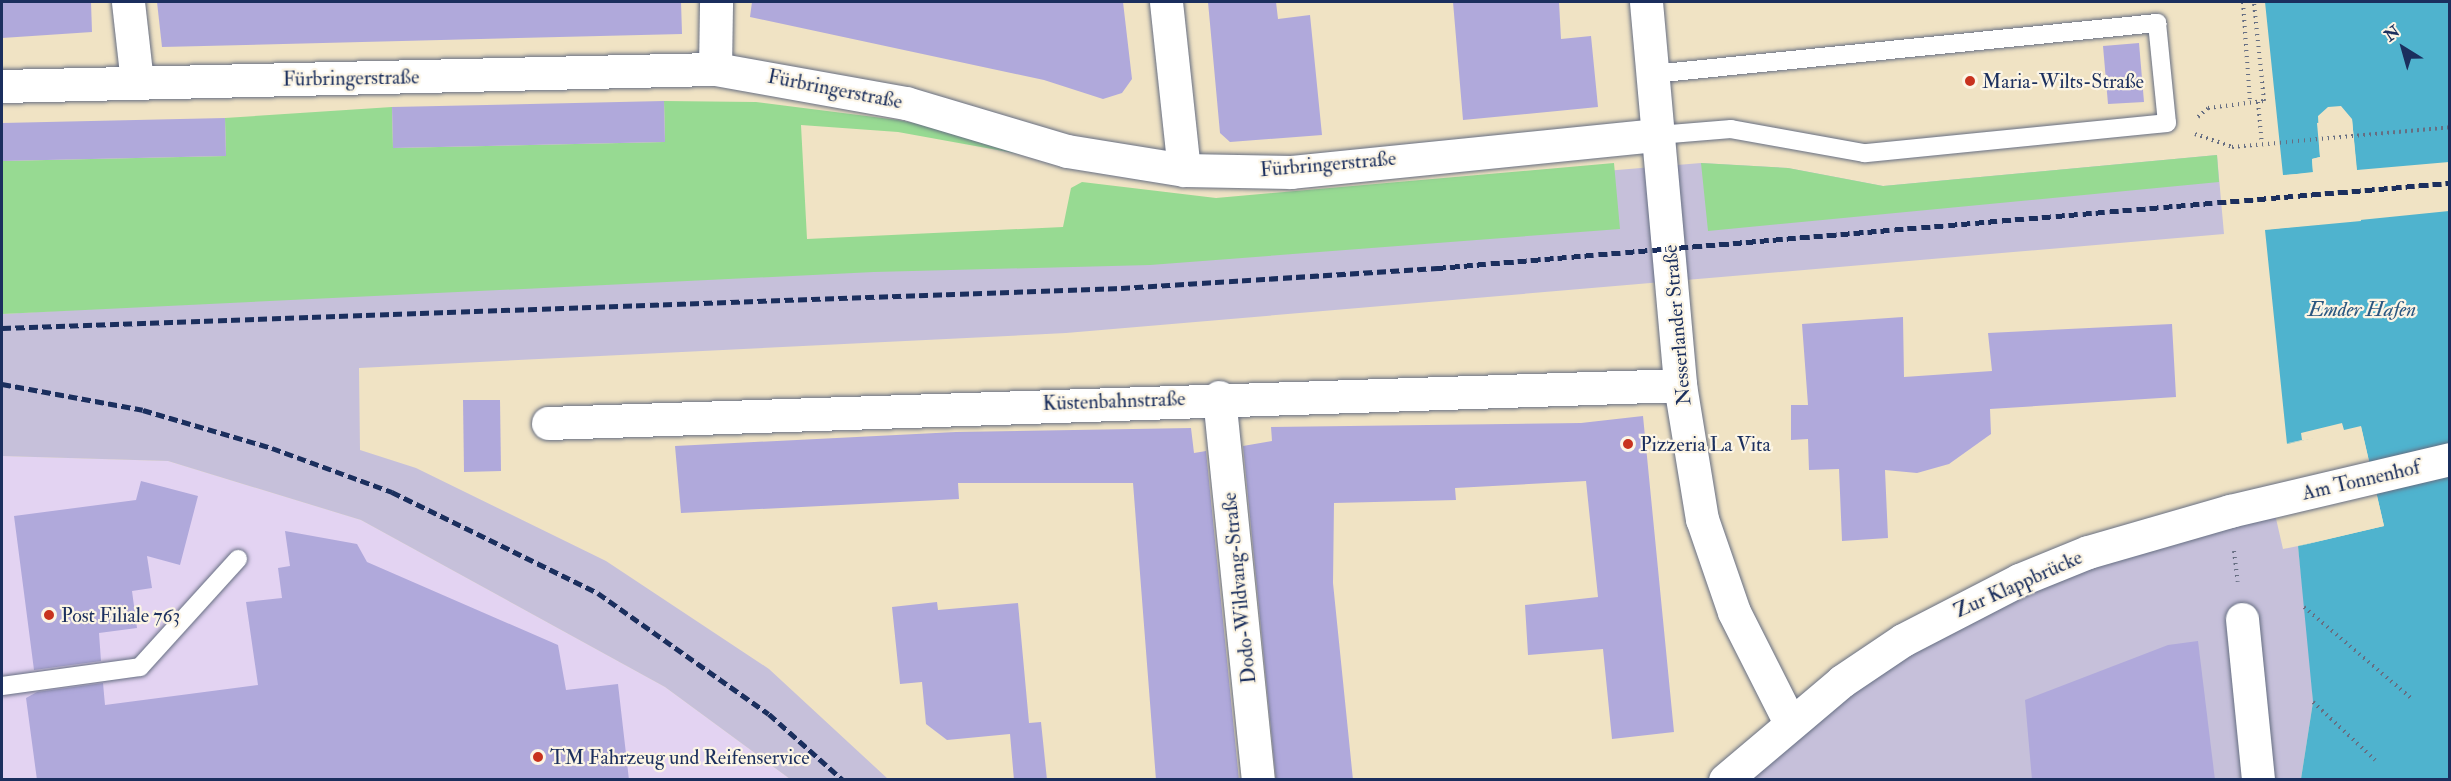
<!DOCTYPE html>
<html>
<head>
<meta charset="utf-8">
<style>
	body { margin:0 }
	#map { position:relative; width:2451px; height:781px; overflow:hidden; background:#f0e3c4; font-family:"IM FELL Double Pica",serif }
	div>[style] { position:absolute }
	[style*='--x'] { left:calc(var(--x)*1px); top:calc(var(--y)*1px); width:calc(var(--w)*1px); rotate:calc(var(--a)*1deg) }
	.built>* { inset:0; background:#e3d3f2 }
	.industrial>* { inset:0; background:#c6c0da }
	.green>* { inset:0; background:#97da92 }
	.water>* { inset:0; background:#4fb3ce }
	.pier>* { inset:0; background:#f0e3c4 }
	.building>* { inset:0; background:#b0a9db }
	.path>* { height:4px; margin-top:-2px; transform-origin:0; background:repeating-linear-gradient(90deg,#666e82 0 1.5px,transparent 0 6px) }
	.roads { filter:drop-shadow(0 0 2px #666e82) drop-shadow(0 0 2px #666e82) }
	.lane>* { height:18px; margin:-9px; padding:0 9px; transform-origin:9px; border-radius:9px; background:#fff }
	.street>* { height:33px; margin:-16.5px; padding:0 16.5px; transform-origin:16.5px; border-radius:16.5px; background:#fff }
	.secondary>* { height:33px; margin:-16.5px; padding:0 16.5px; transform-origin:16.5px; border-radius:16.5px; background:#fff }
	.rail>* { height:4.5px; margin-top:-2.25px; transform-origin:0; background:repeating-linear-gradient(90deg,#1b2f5e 0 9px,transparent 0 13.5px) }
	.dots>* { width:16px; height:16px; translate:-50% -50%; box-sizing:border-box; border:3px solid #fcf5e5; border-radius:50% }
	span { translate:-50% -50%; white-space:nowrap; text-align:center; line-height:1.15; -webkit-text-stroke:4.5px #fcf5e5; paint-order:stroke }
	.street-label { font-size:20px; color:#1b2f5e }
	.poi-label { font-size:20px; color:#1b2f5e }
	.left { translate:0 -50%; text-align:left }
	.water-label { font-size:21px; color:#2b5780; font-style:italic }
	.frame { position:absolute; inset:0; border:3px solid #1b2f5e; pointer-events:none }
	.north { position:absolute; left:2373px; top:18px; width:60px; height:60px; -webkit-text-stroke:4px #fcf5e5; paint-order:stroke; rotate:323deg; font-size:16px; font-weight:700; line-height:24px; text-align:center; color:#1b2f5e }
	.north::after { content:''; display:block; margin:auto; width:21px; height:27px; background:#1b2f5e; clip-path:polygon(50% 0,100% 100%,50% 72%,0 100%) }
</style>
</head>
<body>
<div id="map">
	<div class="built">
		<i style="clip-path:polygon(2px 456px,168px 461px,361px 520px,665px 687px,790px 779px,2px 780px)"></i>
	</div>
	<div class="industrial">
		<i style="clip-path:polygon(2217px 155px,2224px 234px,1066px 333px,359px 368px,360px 450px,416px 468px,606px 561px,769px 669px,888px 779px,790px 779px,665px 687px,361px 520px,168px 461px,2px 456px,2px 314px,1090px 251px,1522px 178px,1701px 163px,1788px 168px,1883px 186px)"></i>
		<i style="clip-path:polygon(2272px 501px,2283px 549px,2298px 546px,2310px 654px,2313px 702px,2301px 779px,1725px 780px,1956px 611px)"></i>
	</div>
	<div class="green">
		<i style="clip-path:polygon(664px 101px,756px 102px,898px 120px,976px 135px,1031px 156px,898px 132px,801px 125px,807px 239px,1063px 227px,1071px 188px,1082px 182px,1216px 198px,1614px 163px,1620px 229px,1150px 265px,874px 272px,2px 314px,2px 161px,226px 156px,225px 118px,392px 107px,393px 148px,665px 142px)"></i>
		<i style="clip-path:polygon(2217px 155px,2219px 182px,1708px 231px,1701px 163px,1788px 168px,1883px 186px)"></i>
	</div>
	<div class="water">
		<i style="clip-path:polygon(2265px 2px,2449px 2px,2449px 779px,2301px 779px,2313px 702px,2298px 546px,2384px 526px,2361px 427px,2287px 444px,2265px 230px,2361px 221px,2352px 119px,2317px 123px,2320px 157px,2312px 159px,2313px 173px,2283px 175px)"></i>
	</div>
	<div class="pier">
		<i style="clip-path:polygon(2341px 106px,2352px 119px,2357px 170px,2449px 162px,2449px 211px,2262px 230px,2359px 218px,2349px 123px,2320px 126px,2323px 157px,2315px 160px,2315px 175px,2280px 176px,2313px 172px,2312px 159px,2320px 157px,2318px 116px,2328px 107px)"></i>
		<i style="clip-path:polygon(2342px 423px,2344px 430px,2361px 426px,2384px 526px,2295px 547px,2381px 524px,2359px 430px,2284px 444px,2302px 440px,2301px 433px)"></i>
	</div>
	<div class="building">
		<i style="clip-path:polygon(2px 2px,91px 2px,92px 32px,2px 38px)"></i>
		<i style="clip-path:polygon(157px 2px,681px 2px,682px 34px,162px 47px)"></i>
		<i style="clip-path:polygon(752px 2px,1123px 2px,1132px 79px,1122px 93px,1103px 99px,1044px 80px,750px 17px)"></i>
		<i style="clip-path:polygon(1208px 2px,1276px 2px,1278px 19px,1310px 15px,1322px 135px,1230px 142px,1220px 133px)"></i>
		<i style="clip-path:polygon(1453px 2px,1559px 2px,1561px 39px,1591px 36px,1598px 107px,1463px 120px)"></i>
		<i style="clip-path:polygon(2139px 43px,2144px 102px,2108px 104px,2103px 46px)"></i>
		<i style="clip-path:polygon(664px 101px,665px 142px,393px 148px,392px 107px)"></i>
		<i style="clip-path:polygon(225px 118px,226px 156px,2px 161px,2px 123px)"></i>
		<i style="clip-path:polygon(1903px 317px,1904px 377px,1992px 371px,1988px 333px,2172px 324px,2176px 397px,1990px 409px,1991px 434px,1949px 464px,1917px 473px,1885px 470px,1888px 538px,1842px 541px,1839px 469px,1809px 470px,1808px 439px,1791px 440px,1791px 405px,1808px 405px,1802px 324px)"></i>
		<i style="clip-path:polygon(463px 400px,500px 400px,501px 471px,464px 472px)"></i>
		<i style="clip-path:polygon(1643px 416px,1674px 732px,1612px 739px,1603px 649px,1528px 655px,1525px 605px,1598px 597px,1586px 481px,1455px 488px,1456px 500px,1334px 503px,1333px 583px,1353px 780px,1276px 780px,1243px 446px,1272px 441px,1271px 427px,1581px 423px)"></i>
		<i style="clip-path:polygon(1191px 428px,1194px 453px,1206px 451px,1239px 780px,1156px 780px,1133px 483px,958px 483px,959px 499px,681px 513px,675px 446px,956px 432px)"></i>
		<i style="clip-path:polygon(141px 481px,198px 496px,180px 565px,147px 556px,152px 588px,132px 591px,137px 628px,99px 633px,101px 661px,34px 670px,14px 516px,136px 500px)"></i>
		<i style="clip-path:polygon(285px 531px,357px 544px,367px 562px,558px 645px,566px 690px,618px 684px,629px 780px,37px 780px,26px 698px,37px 692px,103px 683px,105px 705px,258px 685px,246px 602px,282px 598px,278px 568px,290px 566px)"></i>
		<i style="clip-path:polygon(937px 602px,938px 610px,1018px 603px,1029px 723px,1041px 722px,1047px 780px,1014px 780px,1010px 734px,947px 740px,926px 724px,922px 682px,900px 684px,892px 607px)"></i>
		<i style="clip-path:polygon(2198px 641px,2215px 780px,2032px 780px,2025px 700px,2168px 645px)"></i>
	</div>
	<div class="path">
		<i style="--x:2243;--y:2;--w:101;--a:86"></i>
		<i style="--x:2258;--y:102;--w:42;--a:84.6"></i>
		<i style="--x:2198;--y:117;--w:13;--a:-42"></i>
		<i style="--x:2208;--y:108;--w:56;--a:-7.1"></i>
		<i style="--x:2264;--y:101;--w:100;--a:-95.8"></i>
		<i style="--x:2195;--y:134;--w:39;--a:19"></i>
		<i style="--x:2232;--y:147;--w:219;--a:-5.2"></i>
		<i style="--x:2234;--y:551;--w:31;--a:83"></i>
		<i style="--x:2304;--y:607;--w:140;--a:40.4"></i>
		<i style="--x:2313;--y:702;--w:85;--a:43.1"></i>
	</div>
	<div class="roads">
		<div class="lane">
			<i style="--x:1653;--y:74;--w:507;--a:-5.78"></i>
			<i style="--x:2157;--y:23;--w:100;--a:84.3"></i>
			<i style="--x:2167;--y:123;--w:304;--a:174.3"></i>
			<i style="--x:1864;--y:153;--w:135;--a:-169.8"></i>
			<i style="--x:1731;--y:129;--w:73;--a:175.3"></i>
			<i style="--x:2;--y:686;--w:139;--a:-7.8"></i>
			<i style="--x:140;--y:667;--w:146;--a:-47.8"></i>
		</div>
		<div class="street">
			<i style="--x:128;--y:2;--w:81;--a:83.6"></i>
			<i style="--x:1166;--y:2;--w:169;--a:83.9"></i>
			<i style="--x:715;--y:69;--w:67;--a:-89.1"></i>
			<i style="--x:2;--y:86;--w:713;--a:-1.37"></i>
			<i style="--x:715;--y:69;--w:194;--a:10.1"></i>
			<i style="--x:906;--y:103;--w:168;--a:16.6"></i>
			<i style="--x:1067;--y:151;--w:119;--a:9.2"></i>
			<i style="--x:1184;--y:170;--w:107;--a:1.1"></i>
			<i style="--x:1291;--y:172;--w:369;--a:-5.8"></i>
			<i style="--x:1219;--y:397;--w:385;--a:84.2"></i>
			<i style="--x:548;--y:423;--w:1133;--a:-1.92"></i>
			<i style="--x:2242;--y:619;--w:162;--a:84.3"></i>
		</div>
		<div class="secondary">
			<i style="--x:1646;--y:2;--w:385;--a:84.9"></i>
			<i style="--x:1680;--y:385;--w:136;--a:80.7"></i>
			<i style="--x:1702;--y:519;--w:98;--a:71"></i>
			<i style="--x:1734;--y:612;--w:124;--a:63.2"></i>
			<i style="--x:1725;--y:780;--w:153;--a:-40.2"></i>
			<i style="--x:1842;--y:681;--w:73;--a:-33.9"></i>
			<i style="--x:1903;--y:640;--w:131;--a:-27.3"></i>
			<i style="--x:2019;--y:580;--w:74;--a:-22.1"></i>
			<i style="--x:2088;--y:552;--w:148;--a:-16.1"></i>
			<i style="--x:2230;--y:511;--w:226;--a:-13.3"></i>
		</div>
	</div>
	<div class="rail">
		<i style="--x:2;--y:328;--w:1120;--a:-2.05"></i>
		<i style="--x:1121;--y:288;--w:317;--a:-3.6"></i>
		<i style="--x:1437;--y:268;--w:1017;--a:-4.8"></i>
		<i style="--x:2;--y:384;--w:143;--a:10.4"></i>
		<i style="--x:143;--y:410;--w:134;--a:16.4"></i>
		<i style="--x:272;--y:448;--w:128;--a:20.1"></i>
		<i style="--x:392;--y:492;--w:229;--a:26.1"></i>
		<i style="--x:598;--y:593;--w:209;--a:35.3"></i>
		<i style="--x:769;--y:714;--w:99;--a:41.7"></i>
	</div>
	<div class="dots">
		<i style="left:1970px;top:81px;background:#c8321e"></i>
		<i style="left:1628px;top:444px;background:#c8321e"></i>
		<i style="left:49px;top:615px;background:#c8321e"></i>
		<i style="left:538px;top:757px;background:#c8321e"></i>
	</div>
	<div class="street-label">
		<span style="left:351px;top:78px;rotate:-1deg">Fürbringerstraße</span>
		<span style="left:835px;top:89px;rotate:11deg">Fürbringerstraße</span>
		<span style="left:1328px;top:164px;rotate:-5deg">Fürbringerstraße</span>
		<span style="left:1677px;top:325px;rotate:-95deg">Nesserlander Straße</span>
		<span style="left:1114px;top:401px;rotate:-2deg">Küstenbahnstraße</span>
		<span style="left:2361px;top:480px;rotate:-13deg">Am Tonnenhof</span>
		<span style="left:2018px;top:584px;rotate:-24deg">Zur Klappbrücke</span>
		<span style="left:1239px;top:588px;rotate:-96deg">Dodo-Wildvang-Straße</span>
	</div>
	<div class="poi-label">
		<span class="left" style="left:1982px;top:81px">Maria-Wilts-Straße</span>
		<span class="left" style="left:1640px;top:444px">Pizzeria La Vita</span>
		<span class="left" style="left:61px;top:615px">Post Filiale 763</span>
		<span class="left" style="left:550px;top:757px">TM Fahrzeug und Reifenservice</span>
	</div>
	<div class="water-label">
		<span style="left:2362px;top:310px">Emder Hafen</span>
	</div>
	<div class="frame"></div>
	<div class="north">N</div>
</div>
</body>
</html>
